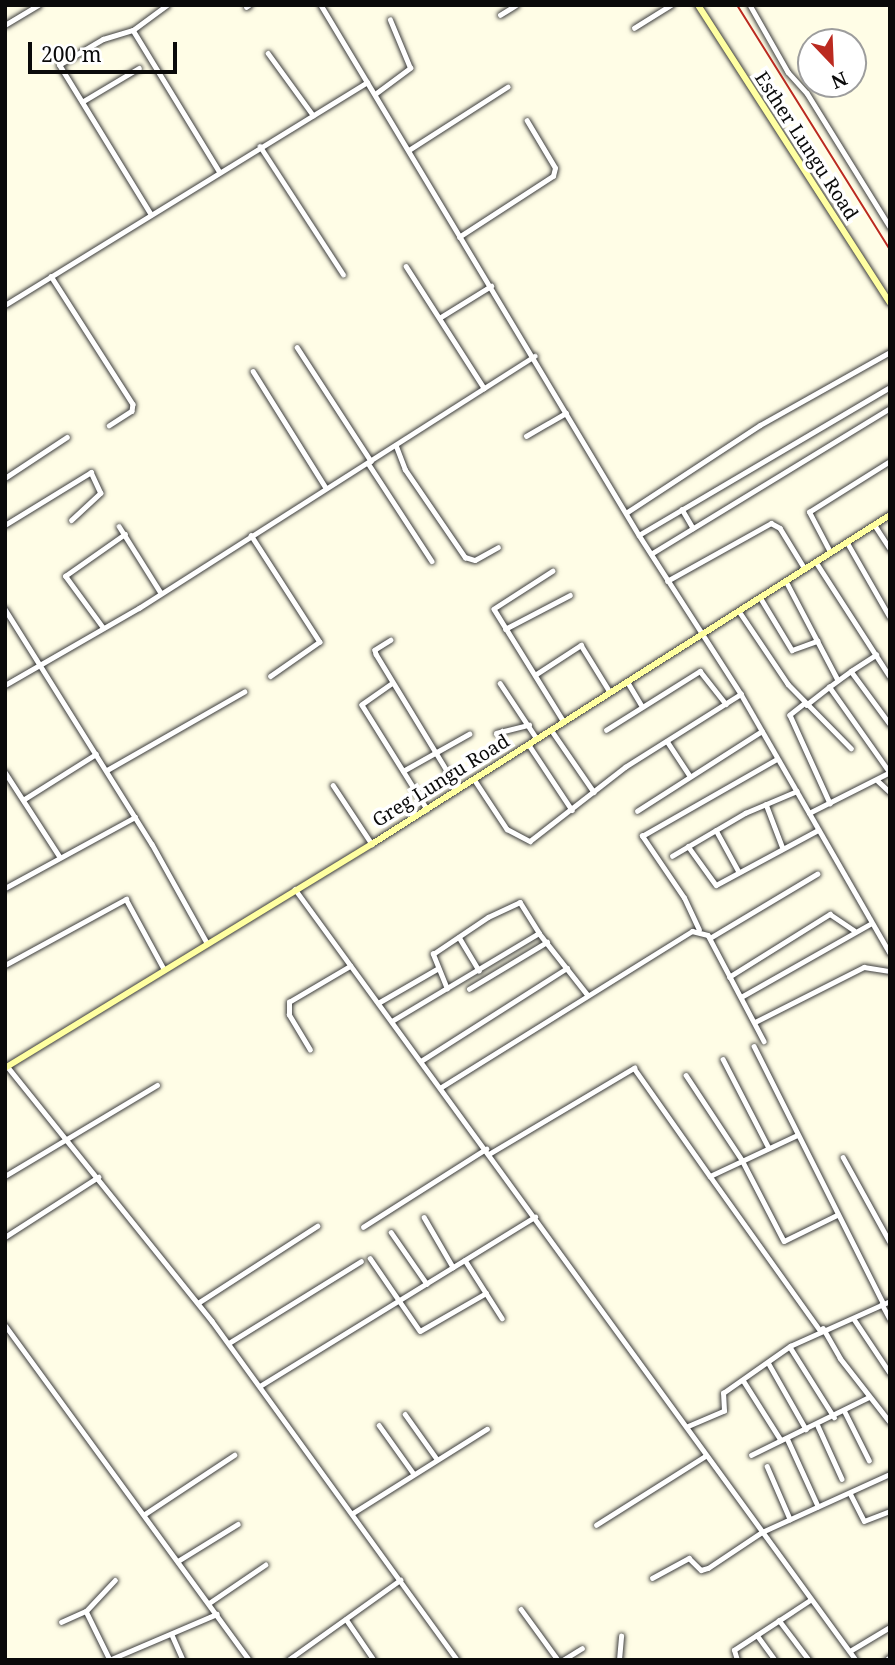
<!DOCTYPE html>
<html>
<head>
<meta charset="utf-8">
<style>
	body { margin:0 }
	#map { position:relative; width:895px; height:1665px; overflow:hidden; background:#fffde6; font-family:"Noto Serif",serif }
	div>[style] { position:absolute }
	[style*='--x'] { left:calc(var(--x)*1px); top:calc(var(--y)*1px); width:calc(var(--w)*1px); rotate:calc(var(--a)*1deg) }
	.roads { filter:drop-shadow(0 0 2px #3d3d3d) drop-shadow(0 0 2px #3d3d3d) }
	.street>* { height:4.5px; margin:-2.25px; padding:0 2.25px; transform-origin:2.25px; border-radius:2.25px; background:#fff }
	.secondary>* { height:6px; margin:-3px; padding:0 3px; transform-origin:3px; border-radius:3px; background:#ffffa1 }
	.rail>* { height:2px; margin:-1px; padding:0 1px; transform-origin:1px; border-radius:1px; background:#bb2a20 }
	span { translate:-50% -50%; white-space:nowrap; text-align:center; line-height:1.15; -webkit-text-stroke:7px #fff; paint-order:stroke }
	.street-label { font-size:19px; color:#0a0a0a }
	.frame { position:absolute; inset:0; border:7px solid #0a0a0a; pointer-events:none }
	.north { position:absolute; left:797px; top:28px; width:70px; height:70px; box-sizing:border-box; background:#fff; border:2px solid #9d9d9d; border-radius:50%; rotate:157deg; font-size:19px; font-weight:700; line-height:28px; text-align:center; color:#0a0a0a }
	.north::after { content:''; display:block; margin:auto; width:24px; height:32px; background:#bb2a20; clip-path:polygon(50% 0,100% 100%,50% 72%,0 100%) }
	.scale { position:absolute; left:28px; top:42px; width:149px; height:32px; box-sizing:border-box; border:4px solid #0a0a0a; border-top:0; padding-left:9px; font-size:21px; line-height:24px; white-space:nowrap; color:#0a0a0a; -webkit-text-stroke:5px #fff; paint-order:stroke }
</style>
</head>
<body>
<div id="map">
	<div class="roads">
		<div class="street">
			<i style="--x:321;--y:5;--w:618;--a:59.04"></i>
			<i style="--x:639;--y:535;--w:189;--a:57.3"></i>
			<i style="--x:741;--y:694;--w:299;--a:60.1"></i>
			<i style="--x:750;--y:5;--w:77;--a:60.4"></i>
			<i style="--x:788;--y:72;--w:28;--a:48"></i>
			<i style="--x:807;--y:93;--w:158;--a:58.2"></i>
			<i style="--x:246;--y:7;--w:4;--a:-34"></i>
			<i style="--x:500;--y:15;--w:19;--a:-32"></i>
			<i style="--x:5;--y:25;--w:39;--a:-31"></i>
			<i style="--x:634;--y:28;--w:44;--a:-31.9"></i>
			<i style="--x:133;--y:30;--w:165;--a:58.6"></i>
			<i style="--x:268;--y:53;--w:77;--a:54"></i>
			<i style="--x:375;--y:94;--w:44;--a:-36.6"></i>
			<i style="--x:410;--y:68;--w:52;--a:-112.6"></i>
			<i style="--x:82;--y:102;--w:66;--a:-30.8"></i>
			<i style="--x:260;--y:146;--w:153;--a:57"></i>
			<i style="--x:409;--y:150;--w:117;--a:-32.7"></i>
			<i style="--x:151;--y:215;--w:176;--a:-121.5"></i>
			<i style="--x:59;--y:65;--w:51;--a:-30.6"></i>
			<i style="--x:103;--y:39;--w:31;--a:-17"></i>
			<i style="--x:133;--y:30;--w:42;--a:-36.3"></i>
			<i style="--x:459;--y:237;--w:112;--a:-33"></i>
			<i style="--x:553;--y:176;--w:8;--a:-76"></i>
			<i style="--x:555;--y:168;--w:55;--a:-120.8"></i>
			<i style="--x:406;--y:266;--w:145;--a:57.4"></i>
			<i style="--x:51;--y:276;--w:152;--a:57.4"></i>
			<i style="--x:133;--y:404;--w:7;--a:98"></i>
			<i style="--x:132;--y:411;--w:27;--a:147"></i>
			<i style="--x:5;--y:305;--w:425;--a:-31.6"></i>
			<i style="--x:441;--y:317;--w:59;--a:-31.8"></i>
			<i style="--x:297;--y:347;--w:136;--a:57"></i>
			<i style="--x:253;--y:371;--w:138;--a:58"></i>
			<i style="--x:526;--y:436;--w:46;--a:-29.9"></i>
			<i style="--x:396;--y:445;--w:26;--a:69"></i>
			<i style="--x:405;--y:469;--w:107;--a:55.7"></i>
			<i style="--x:465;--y:557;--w:10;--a:17"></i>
			<i style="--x:475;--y:560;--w:26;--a:-29"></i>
			<i style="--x:368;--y:463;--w:117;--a:56.9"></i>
			<i style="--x:5;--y:478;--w:74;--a:-33.5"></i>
			<i style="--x:682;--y:509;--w:22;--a:60"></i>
			<i style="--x:626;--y:513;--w:160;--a:-33.3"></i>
			<i style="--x:760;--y:425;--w:149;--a:-29.3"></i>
			<i style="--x:874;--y:524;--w:30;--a:57"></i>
			<i style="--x:5;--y:525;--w:101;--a:-31.6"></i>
			<i style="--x:91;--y:472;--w:23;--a:65"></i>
			<i style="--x:101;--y:493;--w:40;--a:137"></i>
			<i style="--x:119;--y:526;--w:79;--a:57.9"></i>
			<i style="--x:251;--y:535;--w:127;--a:57.2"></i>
			<i style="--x:320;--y:642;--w:60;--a:145.2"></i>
			<i style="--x:639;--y:535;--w:291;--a:-30.5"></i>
			<i style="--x:847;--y:542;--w:86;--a:60.2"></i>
			<i style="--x:830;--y:552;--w:45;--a:-117.7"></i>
			<i style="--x:809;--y:512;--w:96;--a:-32.2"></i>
			<i style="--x:651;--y:554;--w:280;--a:-31.4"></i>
			<i style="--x:816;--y:562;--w:137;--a:57.2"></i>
			<i style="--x:553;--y:571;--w:70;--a:147.2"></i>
			<i style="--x:494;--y:609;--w:133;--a:58.2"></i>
			<i style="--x:667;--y:581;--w:119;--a:-29.1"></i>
			<i style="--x:771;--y:523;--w:10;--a:29"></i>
			<i style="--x:780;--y:528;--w:48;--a:58.6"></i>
			<i style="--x:786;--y:581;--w:112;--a:62.3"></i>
			<i style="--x:760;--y:597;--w:62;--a:58.9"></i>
			<i style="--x:792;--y:650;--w:27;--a:-20"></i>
			<i style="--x:5;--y:609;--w:277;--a:58"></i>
			<i style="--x:152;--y:844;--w:113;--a:60.9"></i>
			<i style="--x:739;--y:611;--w:88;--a:56.1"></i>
			<i style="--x:788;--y:684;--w:90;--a:45.5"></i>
			<i style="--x:103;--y:628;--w:64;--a:-126.2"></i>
			<i style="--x:65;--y:576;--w:73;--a:-35"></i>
			<i style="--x:505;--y:629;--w:73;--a:-27.6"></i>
			<i style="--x:391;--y:640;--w:19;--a:148"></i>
			<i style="--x:375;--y:650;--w:4;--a:76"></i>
			<i style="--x:376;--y:654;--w:158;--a:58.7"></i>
			<i style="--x:851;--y:671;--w:30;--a:-33"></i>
			<i style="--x:535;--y:675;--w:55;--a:-33.1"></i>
			<i style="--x:581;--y:645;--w:55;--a:58.3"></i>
			<i style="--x:627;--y:681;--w:29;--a:59"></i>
			<i style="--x:393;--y:683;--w:38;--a:145"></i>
			<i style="--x:362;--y:705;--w:123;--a:58"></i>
			<i style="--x:500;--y:683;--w:67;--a:56.5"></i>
			<i style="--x:5;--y:685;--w:155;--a:-29.9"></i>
			<i style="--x:139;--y:608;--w:469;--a:-32.5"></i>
			<i style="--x:804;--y:704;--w:18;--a:142"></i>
			<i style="--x:790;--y:715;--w:97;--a:65.6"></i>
			<i style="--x:806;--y:705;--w:29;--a:-38"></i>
			<i style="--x:606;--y:730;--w:111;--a:-32.1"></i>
			<i style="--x:700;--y:671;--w:42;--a:51.8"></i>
			<i style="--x:552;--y:731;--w:74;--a:55.5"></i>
			<i style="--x:496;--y:733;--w:34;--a:-14"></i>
			<i style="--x:667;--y:741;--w:42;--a:56.7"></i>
			<i style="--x:529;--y:745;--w:78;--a:56.5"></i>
			<i style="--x:107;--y:770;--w:158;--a:-29.7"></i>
			<i style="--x:403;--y:771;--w:76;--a:-29.3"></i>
			<i style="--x:5;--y:772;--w:101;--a:57.1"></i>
			<i style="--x:889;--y:772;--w:104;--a:-125.2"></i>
			<i style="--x:829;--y:687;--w:27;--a:-36"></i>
			<i style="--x:851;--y:671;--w:66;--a:53.7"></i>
			<i style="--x:474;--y:779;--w:60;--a:56.6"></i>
			<i style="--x:507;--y:829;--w:26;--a:28"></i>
			<i style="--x:530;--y:841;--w:120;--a:-37.9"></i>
			<i style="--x:625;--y:767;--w:137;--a:-32.2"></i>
			<i style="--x:878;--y:781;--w:16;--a:43"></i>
			<i style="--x:333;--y:785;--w:71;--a:56.5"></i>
			<i style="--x:23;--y:800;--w:86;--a:-32.2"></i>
			<i style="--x:766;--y:804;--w:45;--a:69.1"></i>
			<i style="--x:637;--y:811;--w:148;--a:-32.6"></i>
			<i style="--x:809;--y:813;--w:91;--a:-26.8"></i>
			<i style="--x:716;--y:830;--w:48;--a:61.3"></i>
			<i style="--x:688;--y:846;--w:48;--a:54.3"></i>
			<i style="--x:716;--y:885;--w:116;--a:-28.3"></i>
			<i style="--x:672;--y:856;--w:85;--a:-30.5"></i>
			<i style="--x:745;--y:813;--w:56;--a:-22.9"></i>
			<i style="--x:5;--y:888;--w:148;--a:-28.6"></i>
			<i style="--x:295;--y:889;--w:953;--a:53.96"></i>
			<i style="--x:699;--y:930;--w:35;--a:-115"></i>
			<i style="--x:684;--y:898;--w:75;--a:-124.1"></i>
			<i style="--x:642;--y:836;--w:155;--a:-29.7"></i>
			<i style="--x:459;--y:937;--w:39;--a:59"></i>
			<i style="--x:710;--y:938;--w:125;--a:-30.9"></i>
			<i style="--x:5;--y:965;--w:138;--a:-28.6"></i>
			<i style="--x:126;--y:899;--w:80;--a:61.5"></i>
			<i style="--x:729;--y:977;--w:119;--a:-32"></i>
			<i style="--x:830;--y:914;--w:29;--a:34"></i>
			<i style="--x:447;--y:989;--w:38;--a:-112"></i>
			<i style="--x:433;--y:954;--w:66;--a:-33.9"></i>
			<i style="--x:488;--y:917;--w:35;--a:-25"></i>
			<i style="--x:520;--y:902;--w:36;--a:58"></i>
			<i style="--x:469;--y:989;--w:91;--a:-31.1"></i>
			<i style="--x:741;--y:997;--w:148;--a:-29.5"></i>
			<i style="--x:378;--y:1003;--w:68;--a:-30"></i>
			<i style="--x:392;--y:1021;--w:171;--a:-30.9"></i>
			<i style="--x:539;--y:933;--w:78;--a:51.8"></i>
			<i style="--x:755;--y:1022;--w:122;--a:-26.8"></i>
			<i style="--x:864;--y:967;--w:26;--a:9"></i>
			<i style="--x:754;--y:1046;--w:288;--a:63.3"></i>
			<i style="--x:310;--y:1050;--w:41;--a:-121"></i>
			<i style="--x:289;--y:1015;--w:13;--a:-90"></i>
			<i style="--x:289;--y:1002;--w:71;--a:-30.5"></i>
			<i style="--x:723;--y:1059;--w:100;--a:62.7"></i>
			<i style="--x:421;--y:1061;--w:173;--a:-32.5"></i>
			<i style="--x:7;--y:1066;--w:327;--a:51.2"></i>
			<i style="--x:212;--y:1321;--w:418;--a:54.1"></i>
			<i style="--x:686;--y:1075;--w:102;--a:56.6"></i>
			<i style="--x:742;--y:1160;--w:91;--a:62.6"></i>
			<i style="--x:784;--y:1241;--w:59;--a:-26.1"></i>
			<i style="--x:440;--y:1088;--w:297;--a:-31.9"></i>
			<i style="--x:692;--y:931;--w:16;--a:14"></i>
			<i style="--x:708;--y:935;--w:120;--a:62.2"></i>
			<i style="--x:489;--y:1154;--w:169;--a:-30.7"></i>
			<i style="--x:634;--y:1068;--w:132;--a:54.9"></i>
			<i style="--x:710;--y:1176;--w:96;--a:-25.2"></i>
			<i style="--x:843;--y:1157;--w:97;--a:61.1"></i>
			<i style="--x:5;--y:1176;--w:177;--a:-30.9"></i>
			<i style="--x:710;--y:1176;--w:189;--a:54.5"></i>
			<i style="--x:424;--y:1217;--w:58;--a:59.9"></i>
			<i style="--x:363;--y:1227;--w:146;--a:-32.4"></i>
			<i style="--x:391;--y:1232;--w:63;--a:55.3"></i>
			<i style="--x:5;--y:1237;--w:111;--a:-32.8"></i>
			<i style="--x:370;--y:1258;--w:88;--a:55.6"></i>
			<i style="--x:420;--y:1331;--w:76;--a:-29.9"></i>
			<i style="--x:465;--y:1260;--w:69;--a:57.5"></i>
			<i style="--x:198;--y:1303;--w:142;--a:-32.9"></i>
			<i style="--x:882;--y:1304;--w:17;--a:62"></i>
			<i style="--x:854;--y:1319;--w:65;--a:56.3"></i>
			<i style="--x:5;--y:1325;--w:414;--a:53.9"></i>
			<i style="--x:823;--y:1328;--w:34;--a:60"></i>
			<i style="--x:840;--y:1358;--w:81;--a:52"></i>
			<i style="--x:229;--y:1343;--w:155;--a:-31.8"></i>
			<i style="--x:790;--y:1347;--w:83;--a:57.8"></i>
			<i style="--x:769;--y:1364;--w:75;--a:60.4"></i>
			<i style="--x:743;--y:1380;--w:71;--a:57.7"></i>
			<i style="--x:260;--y:1386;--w:323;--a:-31.6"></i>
			<i style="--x:845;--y:1412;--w:54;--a:63.4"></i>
			<i style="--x:405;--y:1414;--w:55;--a:54.6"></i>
			<i style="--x:379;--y:1425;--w:60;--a:54.5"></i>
			<i style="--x:688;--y:1426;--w:39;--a:-23"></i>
			<i style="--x:724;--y:1411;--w:18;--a:-93"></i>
			<i style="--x:723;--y:1393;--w:82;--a:-35"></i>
			<i style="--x:790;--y:1346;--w:110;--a:-24.2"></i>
			<i style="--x:818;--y:1426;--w:58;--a:65.6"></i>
			<i style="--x:787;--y:1438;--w:75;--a:65.5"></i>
			<i style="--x:751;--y:1455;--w:131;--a:-26.2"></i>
			<i style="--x:767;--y:1466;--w:58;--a:66.5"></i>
			<i style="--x:850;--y:1493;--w:31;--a:63"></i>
			<i style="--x:864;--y:1521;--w:28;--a:-21"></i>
			<i style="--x:353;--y:1513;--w:158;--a:-32.1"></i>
			<i style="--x:145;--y:1514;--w:107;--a:-33.5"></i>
			<i style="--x:596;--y:1525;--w:129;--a:-32.3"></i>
			<i style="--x:178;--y:1561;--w:70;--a:-31.7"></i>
			<i style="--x:652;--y:1578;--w:42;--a:-28.4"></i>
			<i style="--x:689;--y:1558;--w:17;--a:45"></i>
			<i style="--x:701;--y:1570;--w:7;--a:-16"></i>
			<i style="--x:708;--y:1568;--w:65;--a:-33.7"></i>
			<i style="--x:762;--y:1532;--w:141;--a:-24.4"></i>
			<i style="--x:209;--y:1603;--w:68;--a:-34.2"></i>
			<i style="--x:521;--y:1609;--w:63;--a:54"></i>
			<i style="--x:86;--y:1611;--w:42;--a:-46.9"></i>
			<i style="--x:346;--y:1619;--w:50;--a:55.7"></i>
			<i style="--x:779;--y:1620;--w:50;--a:53.1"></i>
			<i style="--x:61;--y:1622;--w:27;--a:-24"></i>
			<i style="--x:86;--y:1611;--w:55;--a:63.9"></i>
			<i style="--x:172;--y:1635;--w:27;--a:66"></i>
			<i style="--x:757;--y:1635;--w:31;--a:54"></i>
			<i style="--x:850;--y:1651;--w:47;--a:-31"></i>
			<i style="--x:109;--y:1660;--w:117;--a:-23.1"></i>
			<i style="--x:288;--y:1660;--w:138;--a:-35.5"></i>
			<i style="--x:563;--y:1660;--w:22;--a:-32"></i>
			<i style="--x:619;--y:1660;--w:24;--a:-85"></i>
			<i style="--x:737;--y:1660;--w:10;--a:-107"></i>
			<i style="--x:734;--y:1650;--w:91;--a:-33.3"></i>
			<i style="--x:886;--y:1660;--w:5;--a:-37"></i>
		</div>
		<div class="secondary">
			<i style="--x:698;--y:5;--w:354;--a:57.2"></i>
			<i style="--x:5;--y:1068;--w:430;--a:-31.4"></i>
			<i style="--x:372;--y:844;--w:614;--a:-32.42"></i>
		</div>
	</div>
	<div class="rail">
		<i style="--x:737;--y:5;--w:289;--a:58"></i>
	</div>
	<div class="street-label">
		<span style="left:806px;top:146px;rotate:57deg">Esther Lungu Road</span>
		<span style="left:441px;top:781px;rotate:-32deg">Greg Lungu Road</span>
	</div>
	<div class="frame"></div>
	<div class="north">N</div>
	<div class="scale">200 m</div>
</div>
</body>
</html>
